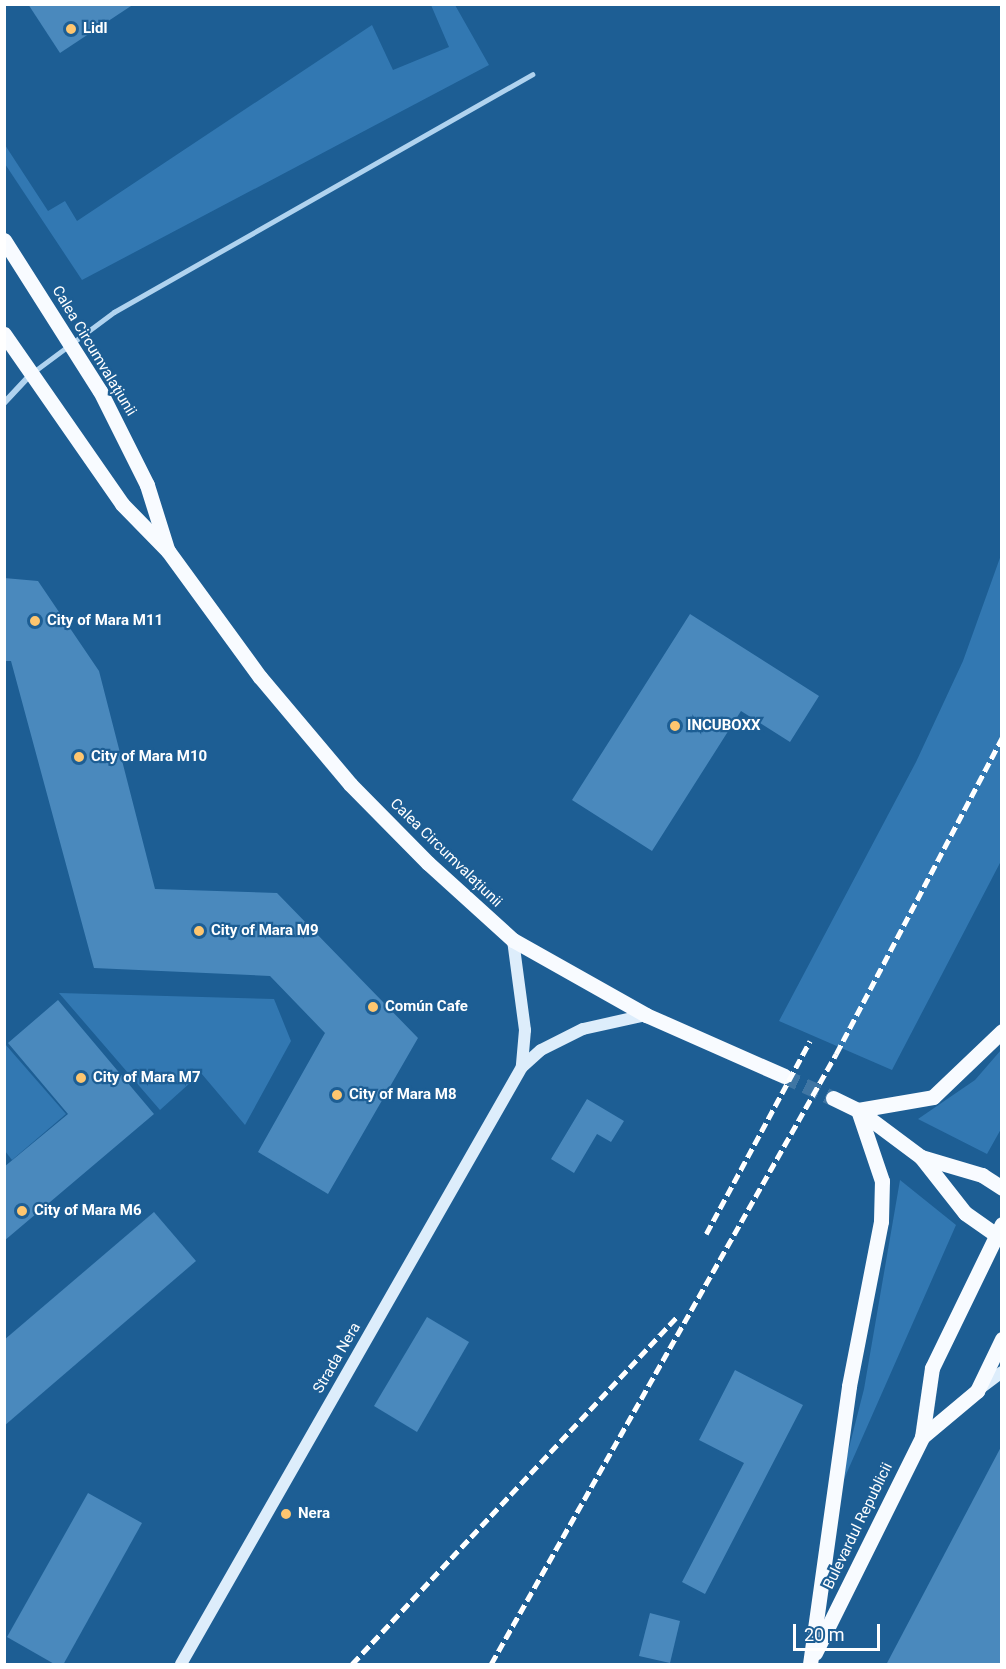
<!DOCTYPE html>
<html>
<head>
<meta charset="utf-8">
<style>
	body { margin:0 }
	#map { position:relative; width:1006px; height:1669px; overflow:hidden; background:#1d5e94; font-family:Roboto,sans-serif }
	div>[style] { position:absolute }
	[style*='--x'] { left:calc(var(--x)*1px); top:calc(var(--y)*1px); width:calc(var(--w)*1px); rotate:calc(var(--a)*1deg) }
	.green>* { inset:0; background:#3278b2 }
	.building>* { inset:0; background:#4a89bd }
	.primary-tunnel>* { height:15px; margin-top:-7.5px; transform-origin:0; background:repeating-linear-gradient(90deg,#3f76a4 0 15px,transparent 0 23px) }
	.lane>* { height:4.5px; margin:-2.25px; padding:0 2.25px; transform-origin:2.25px; border-radius:2.25px; background:#b0d3ef }
	.street>* { height:6px; margin:-3px; padding:0 3px; transform-origin:3px; border-radius:3px; background:#b0d3ef }
	.secondary>* { height:12px; margin:-6px; padding:0 6px; transform-origin:6px; border-radius:6px; background:#ddedfb }
	.primary>* { height:15px; margin:-7.5px; padding:0 7.5px; transform-origin:7.5px; border-radius:7.5px; background:#f8fbff }
	.rail>* { height:4.5px; margin-top:-2.25px; transform-origin:0; background:repeating-linear-gradient(90deg,#fff 0 10px,transparent 0 14.5px) }
	.dots>* { width:16px; height:16px; translate:-50% -50%; box-sizing:border-box; border:3px solid #1d5e94; border-radius:50% }
	span { translate:-50% -50%; white-space:nowrap; text-align:center; line-height:1.15; -webkit-text-stroke:4.5px #1d5e94; paint-order:stroke }
	.poi-label { font-size:15px; color:#fff; font-weight:700 }
	.left { translate:0 -50%; text-align:left }
	.street-label { font-size:15px; color:#fff }
	.frame { position:absolute; inset:0; border:6px solid #fff; pointer-events:none }
	.scale { position:absolute; left:793px; top:1624px; width:87px; height:27px; box-sizing:border-box; border:3px solid #fff; border-top:0; padding-left:8px; font-size:18px; line-height:21px; white-space:nowrap; color:#fff; -webkit-text-stroke:4px #1d5e94; paint-order:stroke }
</style>
</head>
<body>
<div id="map">
	<div class="green">
		<i style="clip-path:polygon(431px 5px,455px 5px,489px 65px,82px 280px,5px 164px,5px 145px,48px 211px,65px 201px,77px 221px,372px 25px,393px 70px,449px 47px)"></i>
		<i style="clip-path:polygon(1001px 555px,1001px 861px,892px 1070px,779px 1021px,916px 762px,963px 661px)"></i>
		<i style="clip-path:polygon(59px 993px,274px 999px,291px 1041px,245px 1125px,201px 1073px,160px 1110px)"></i>
		<i style="clip-path:polygon(5px 1044px,66px 1114px,12px 1160px,5px 1151px)"></i>
		<i style="clip-path:polygon(1001px 1050px,1001px 1129px,987px 1154px,918px 1119px,975px 1080px)"></i>
		<i style="clip-path:polygon(900px 1180px,956px 1225px,837px 1495px,864px 1389px)"></i>
	</div>
	<div class="building">
		<i style="clip-path:polygon(28px 4px,134px 4px,60px 53px)"></i>
		<i style="clip-path:polygon(4px 578px,38px 581px,99px 671px,155px 889px,277px 893px,418px 1038px,328px 1194px,258px 1152px,325px 1033px,270px 976px,94px 968px,11px 661px,4px 661px)"></i>
		<i style="clip-path:polygon(690px 614px,819px 696px,790px 742px,741px 711px,652px 851px,572px 800px)"></i>
		<i style="clip-path:polygon(58px 1000px,154px 1114px,4px 1241px,4px 1167px,68px 1114px,8px 1043px)"></i>
		<i style="clip-path:polygon(587px 1099px,624px 1121px,611px 1142px,597px 1134px,574px 1173px,551px 1159px)"></i>
		<i style="clip-path:polygon(154px 1212px,196px 1261px,4px 1426px,4px 1340px)"></i>
		<i style="clip-path:polygon(427px 1317px,469px 1342px,417px 1432px,374px 1406px)"></i>
		<i style="clip-path:polygon(735px 1370px,803px 1405px,705px 1594px,682px 1582px,744px 1463px,699px 1440px)"></i>
		<i style="clip-path:polygon(1002px 1445px,1002px 1665px,886px 1665px)"></i>
		<i style="clip-path:polygon(88px 1493px,142px 1523px,63px 1665px,56px 1665px,7px 1637px)"></i>
		<i style="clip-path:polygon(650px 1613px,680px 1621px,670px 1663px,639px 1656px)"></i>
	</div>
	<div class="primary-tunnel">
		<i style="--x:784;--y:1076;--w:54;--a:24.2"></i>
	</div>
	<div class="lane">
		<i style="--x:32;--y:373;--w:102;--a:-36.6"></i>
		<i style="--x:114;--y:312;--w:481;--a:-29.6"></i>
	</div>
	<div class="street">
		<i style="--x:4;--y:403;--w:38;--a:-47"></i>
	</div>
	<div class="secondary">
		<i style="--x:513;--y:940;--w:91;--a:82.4"></i>
		<i style="--x:525;--y:1030;--w:37;--a:95"></i>
		<i style="--x:978;--y:1390;--w:30;--a:-37"></i>
		<i style="--x:181;--y:1664;--w:688;--a:-60.27"></i>
		<i style="--x:522;--y:1067;--w:25;--a:-42"></i>
		<i style="--x:541;--y:1050;--w:47;--a:-26.6"></i>
		<i style="--x:583;--y:1029;--w:65;--a:-12.5"></i>
	</div>
	<div class="primary">
		<i style="--x:4;--y:240;--w:179;--a:57.6"></i>
		<i style="--x:100;--y:391;--w:105;--a:63.4"></i>
		<i style="--x:147;--y:485;--w:67;--a:72.6"></i>
		<i style="--x:4;--y:334;--w:207;--a:55.2"></i>
		<i style="--x:122;--y:504;--w:66;--a:45.6"></i>
		<i style="--x:168;--y:551;--w:156;--a:53.9"></i>
		<i style="--x:260;--y:677;--w:140;--a:49.9"></i>
		<i style="--x:350;--y:784;--w:111;--a:45.4"></i>
		<i style="--x:428;--y:863;--w:115;--a:42.2"></i>
		<i style="--x:513;--y:940;--w:153;--a:29.4"></i>
		<i style="--x:646;--y:1015;--w:151;--a:23.8"></i>
		<i style="--x:833;--y:1098;--w:28;--a:26"></i>
		<i style="--x:858;--y:1110;--w:79;--a:36.7"></i>
		<i style="--x:921;--y:1157;--w:71;--a:51.8"></i>
		<i style="--x:965;--y:1213;--w:45;--a:35.1"></i>
		<i style="--x:858;--y:1110;--w:76;--a:-9.8"></i>
		<i style="--x:933;--y:1097;--w:95;--a:-43.7"></i>
		<i style="--x:921;--y:1157;--w:64;--a:16.4"></i>
		<i style="--x:982;--y:1175;--w:24;--a:33"></i>
		<i style="--x:922;--y:1437;--w:72;--a:-39.9"></i>
		<i style="--x:977;--y:1391;--w:58;--a:-64.3"></i>
		<i style="--x:815;--y:1653;--w:241;--a:-63.6"></i>
		<i style="--x:922;--y:1437;--w:70;--a:-81.8"></i>
		<i style="--x:932;--y:1368;--w:160;--a:-64.1"></i>
		<i style="--x:810;--y:1664;--w:281;--a:-82"></i>
		<i style="--x:849;--y:1386;--w:168;--a:-79"></i>
		<i style="--x:881;--y:1221;--w:40;--a:-88.6"></i>
		<i style="--x:882;--y:1181;--w:75;--a:-108.7"></i>
	</div>
	<div class="rail">
		<i style="--x:706;--y:1234;--w:219;--a:-61.7"></i>
		<i style="--x:352;--y:1664;--w:478;--a:-46.9"></i>
		<i style="--x:491;--y:1664;--w:701;--a:-60.51"></i>
		<i style="--x:836;--y:1054;--w:357;--a:-62.3"></i>
	</div>
	<div class="dots">
		<i style="left:71px;top:29px;background:#fec66f"></i>
		<i style="left:35px;top:621px;background:#fec66f"></i>
		<i style="left:675px;top:726px;background:#fec66f"></i>
		<i style="left:79px;top:757px;background:#fec66f"></i>
		<i style="left:199px;top:931px;background:#fec66f"></i>
		<i style="left:373px;top:1007px;background:#fec66f"></i>
		<i style="left:81px;top:1078px;background:#fec66f"></i>
		<i style="left:337px;top:1095px;background:#fec66f"></i>
		<i style="left:22px;top:1211px;background:#fec66f"></i>
		<i style="left:286px;top:1514px;background:#fec66f"></i>
	</div>
	<div class="poi-label">
		<span class="left" style="left:83px;top:29px">Lidl</span>
		<span class="left" style="left:47px;top:621px">City of Mara M11</span>
		<span class="left" style="left:687px;top:726px">INCUBOXX</span>
		<span class="left" style="left:91px;top:757px">City of Mara M10</span>
		<span class="left" style="left:211px;top:931px">City of Mara M9</span>
		<span class="left" style="left:385px;top:1007px">Común Cafe</span>
		<span class="left" style="left:93px;top:1078px">City of Mara M7</span>
		<span class="left" style="left:349px;top:1095px">City of Mara M8</span>
		<span class="left" style="left:34px;top:1211px">City of Mara M6</span>
		<span class="left" style="left:298px;top:1514px">Nera</span>
	</div>
	<div class="street-label">
		<span style="left:94px;top:351px;rotate:59deg">Calea Circumvalațiunii</span>
		<span style="left:446px;top:853px;rotate:44deg">Calea Circumvalațiunii</span>
		<span style="left:337px;top:1358px;rotate:-60deg">Strada Nera</span>
		<span style="left:858px;top:1526px;rotate:-64deg">Bulevardul Republicii</span>
	</div>
	<div class="frame"></div>
	<div class="scale">20 m</div>
</div>
</body>
</html>
